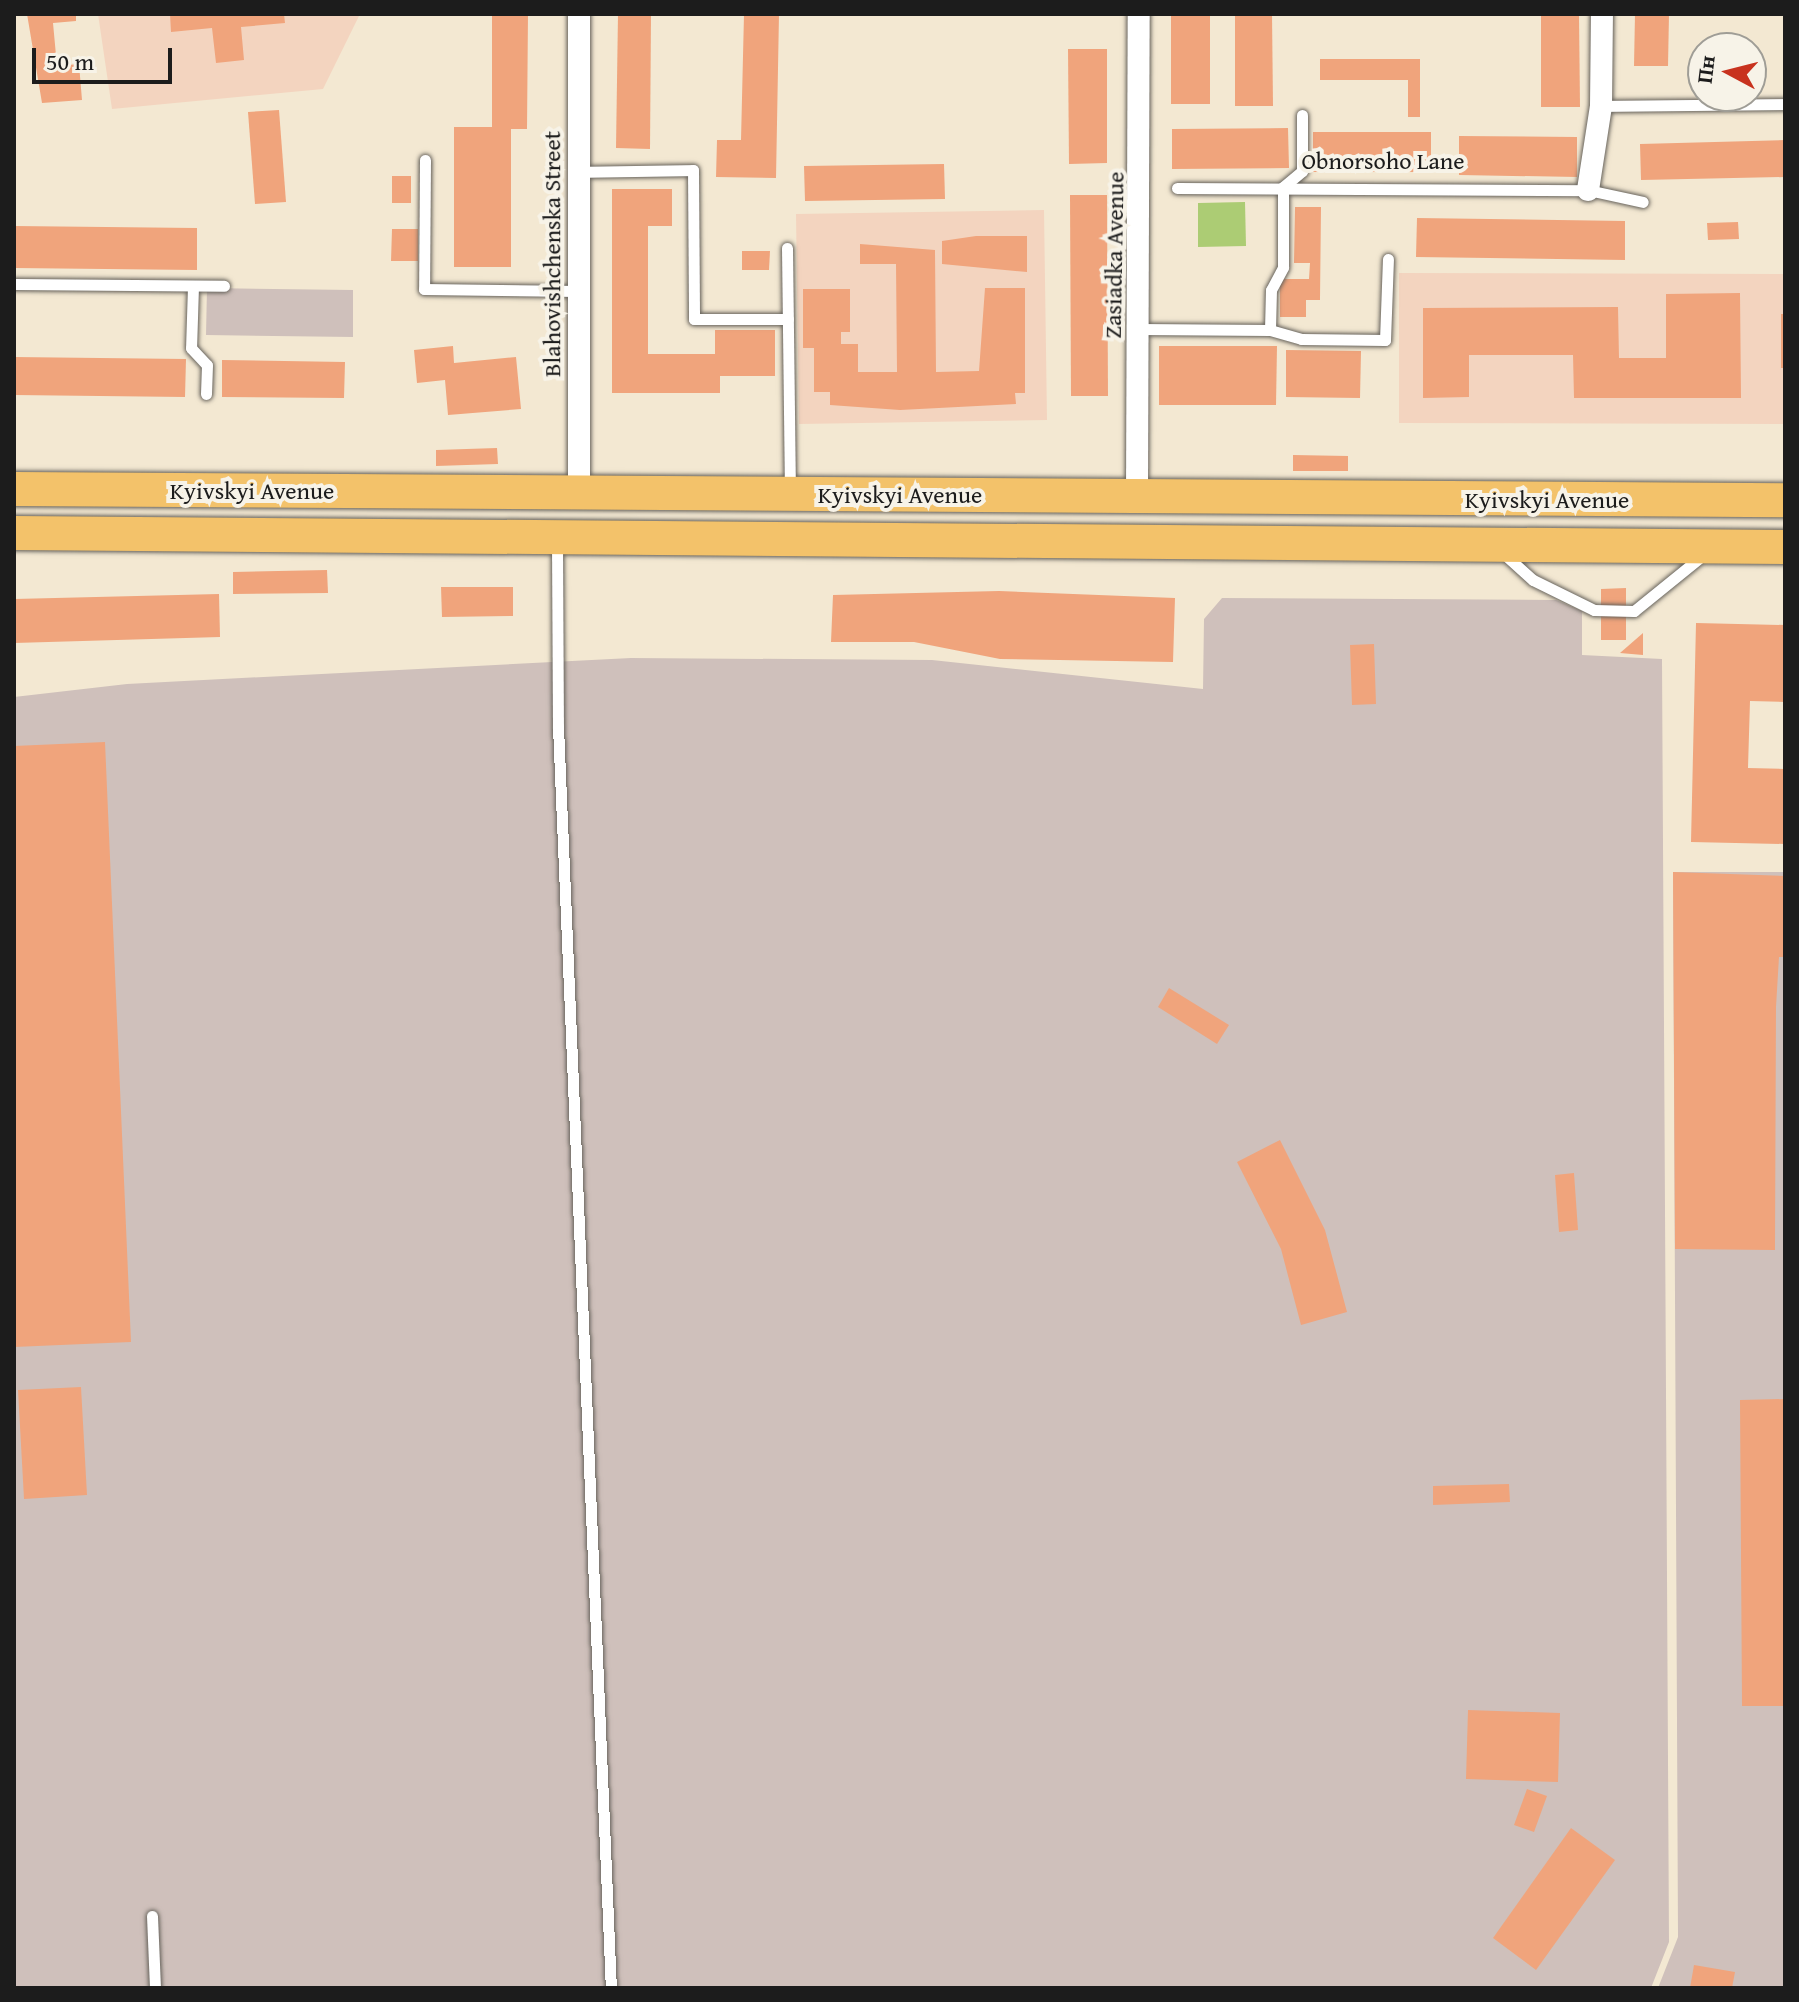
<!DOCTYPE html>
<html>
<head>
<meta charset="utf-8">
<style>
	body { margin:0 }
	#map { position:relative; width:1799px; height:2002px; overflow:hidden; background:#f3e8d2; font-family:"Gentium Book Plus",serif }
	div>[style] { position:absolute }
	[style*='--x'] { left:calc(var(--x)*1px); top:calc(var(--y)*1px); width:calc(var(--w)*1px); rotate:calc(var(--a)*1deg) }
	.built>* { inset:0; background:#f3d4bf }
	.industrial>* { inset:0; background:#cfc0bb }
	.green>* { inset:0; background:#accc74 }
	.building>* { inset:0; background:#f0a47c }
	.roads { filter:drop-shadow(0 0 2px #67635c) drop-shadow(0 0 2px #67635c) }
	.service>* { height:11px; margin:-5.5px; padding:0 5.5px; transform-origin:5.5px; border-radius:5.5px; background:#fff }
	.minor>* { height:22px; margin:-11px; padding:0 11px; transform-origin:11px; border-radius:11px; background:#fff }
	.primary>* { height:34px; margin:-17px; padding:0 17px; transform-origin:17px; border-radius:17px; background:#f3c26a }
	span { translate:-50% -50%; white-space:nowrap; text-align:center; line-height:1.15; -webkit-text-stroke:8px #f7f3e8; paint-order:stroke }
	.street-label { font-size:24px; color:#1c1c1c }
	.frame { position:absolute; inset:0; border:16px solid #1c1c1c; pointer-events:none }
	.north { position:absolute; left:1687px; top:32px; width:80px; height:80px; box-sizing:border-box; background:#f7f3e8; border:2px solid #9f9d96; border-radius:50%; rotate:277deg; font-size:22px; font-weight:700; line-height:32px; text-align:center; color:#1c1c1c }
	.north::after { content:''; display:block; margin:auto; width:28px; height:36px; background:#c8321e; clip-path:polygon(50% 0,100% 100%,50% 72%,0 100%) }
	.scale { position:absolute; left:32px; top:48px; width:140px; height:36px; box-sizing:border-box; border:4px solid #1c1c1c; border-top:0; padding-left:10px; font-size:24px; line-height:28px; white-space:nowrap; color:#1c1c1c; -webkit-text-stroke:6px #f7f3e8; paint-order:stroke }
</style>
</head>
<body>
<div id="map">
	<div class="built">
		<i style="clip-path:polygon(98px 14px,360px 14px,323px 89px,112px 109px)"></i>
		<i style="clip-path:polygon(1044px 210px,1047px 420px,799px 424px,796px 214px)"></i>
		<i style="clip-path:polygon(1399px 273px,1785px 274px,1785px 424px,1399px 423px)"></i>
	</div>
	<div class="industrial">
		<i style="clip-path:polygon(207px 288px,353px 290px,353px 337px,206px 335px)"></i>
		<i style="clip-path:polygon(1222px 598px,1556px 600px,1582px 611px,1582px 655px,1662px 659px,1669px 1942px,1651px 1988px,14px 1988px,14px 697px,127px 684px,631px 658px,932px 660px,1203px 689px,1204px 619px)"></i>
		<i style="clip-path:polygon(1673px 872px,1785px 872px,1785px 1988px,1658px 1988px,1678px 1937px)"></i>
	</div>
	<div class="green">
		<i style="clip-path:polygon(1245px 202px,1246px 246px,1198px 247px,1198px 203px)"></i>
	</div>
	<div class="building">
		<i style="clip-path:polygon(27px 14px,76px 14px,76px 21px,53px 23px,57px 66px,79px 64px,82px 100px,42px 103px)"></i>
		<i style="clip-path:polygon(170px 14px,284px 14px,285px 23px,241px 27px,244px 60px,216px 63px,212px 28px,171px 32px)"></i>
		<i style="clip-path:polygon(492px 14px,528px 14px,527px 129px,511px 129px,511px 267px,454px 267px,454px 127px,492px 127px)"></i>
		<i style="clip-path:polygon(618px 14px,651px 14px,650px 149px,616px 148px)"></i>
		<i style="clip-path:polygon(744px 14px,779px 14px,776px 178px,716px 177px,717px 140px,741px 140px)"></i>
		<i style="clip-path:polygon(1171px 14px,1210px 14px,1210px 104px,1171px 104px)"></i>
		<i style="clip-path:polygon(1235px 14px,1272px 14px,1273px 106px,1235px 106px)"></i>
		<i style="clip-path:polygon(1541px 14px,1579px 14px,1580px 107px,1541px 107px)"></i>
		<i style="clip-path:polygon(1635px 14px,1669px 14px,1668px 66px,1634px 66px)"></i>
		<i style="clip-path:polygon(1068px 49px,1107px 49px,1107px 163px,1069px 164px)"></i>
		<i style="clip-path:polygon(1320px 59px,1420px 59px,1420px 117px,1408px 117px,1408px 80px,1320px 80px)"></i>
		<i style="clip-path:polygon(279px 110px,286px 202px,255px 204px,248px 112px)"></i>
		<i style="clip-path:polygon(1288px 128px,1289px 168px,1172px 169px,1172px 129px)"></i>
		<i style="clip-path:polygon(1313px 132px,1431px 132px,1431px 172px,1313px 172px)"></i>
		<i style="clip-path:polygon(1459px 136px,1577px 137px,1577px 177px,1459px 175px)"></i>
		<i style="clip-path:polygon(1785px 140px,1785px 177px,1641px 180px,1640px 144px)"></i>
		<i style="clip-path:polygon(944px 164px,945px 199px,805px 201px,804px 166px)"></i>
		<i style="clip-path:polygon(392px 176px,411px 176px,411px 203px,392px 203px)"></i>
		<i style="clip-path:polygon(612px 189px,672px 189px,672px 226px,648px 226px,648px 354px,715px 354px,715px 330px,775px 330px,775px 376px,720px 376px,720px 393px,612px 393px)"></i>
		<i style="clip-path:polygon(1070px 195px,1107px 195px,1108px 396px,1071px 396px)"></i>
		<i style="clip-path:polygon(1295px 207px,1321px 207px,1320px 300px,1306px 300px,1306px 317px,1280px 317px,1280px 279px,1309px 279px,1310px 263px,1294px 263px)"></i>
		<i style="clip-path:polygon(1417px 218px,1625px 221px,1625px 260px,1416px 257px)"></i>
		<i style="clip-path:polygon(1738px 222px,1739px 239px,1708px 240px,1707px 223px)"></i>
		<i style="clip-path:polygon(14px 226px,197px 228px,197px 270px,14px 268px)"></i>
		<i style="clip-path:polygon(392px 229px,418px 229px,418px 261px,391px 261px)"></i>
		<i style="clip-path:polygon(976px 236px,1027px 236px,1027px 272px,942px 264px,942px 241px)"></i>
		<i style="clip-path:polygon(860px 244px,935px 250px,936px 372px,979px 371px,985px 288px,1025px 288px,1025px 393px,1015px 393px,1016px 404px,900px 410px,830px 405px,830px 392px,814px 392px,814px 348px,803px 348px,803px 289px,850px 289px,850px 332px,841px 332px,841px 344px,858px 344px,858px 372px,897px 372px,896px 264px,860px 264px)"></i>
		<i style="clip-path:polygon(742px 251px,770px 251px,769px 270px,742px 270px)"></i>
		<i style="clip-path:polygon(1740px 293px,1741px 398px,1574px 398px,1573px 355px,1469px 355px,1469px 397px,1423px 398px,1423px 308px,1618px 307px,1619px 358px,1666px 358px,1666px 294px)"></i>
		<i style="clip-path:polygon(1781px 314px,1785px 314px,1785px 368px,1781px 368px)"></i>
		<i style="clip-path:polygon(453px 346px,454px 363px,516px 357px,521px 409px,448px 415px,445px 380px,417px 383px,414px 350px)"></i>
		<i style="clip-path:polygon(1159px 346px,1277px 346px,1276px 405px,1159px 405px)"></i>
		<i style="clip-path:polygon(1286px 350px,1361px 351px,1360px 398px,1286px 397px)"></i>
		<i style="clip-path:polygon(14px 357px,186px 359px,185px 397px,14px 395px)"></i>
		<i style="clip-path:polygon(222px 360px,345px 362px,344px 398px,222px 397px)"></i>
		<i style="clip-path:polygon(497px 448px,498px 464px,436px 466px,436px 450px)"></i>
		<i style="clip-path:polygon(1293px 455px,1348px 456px,1348px 471px,1293px 471px)"></i>
		<i style="clip-path:polygon(327px 570px,328px 593px,233px 594px,233px 572px)"></i>
		<i style="clip-path:polygon(441px 587px,513px 587px,513px 616px,442px 617px)"></i>
		<i style="clip-path:polygon(1626px 588px,1626px 640px,1601px 640px,1601px 589px)"></i>
		<i style="clip-path:polygon(999px 591px,1175px 598px,1173px 662px,1000px 659px,914px 642px,831px 642px,833px 595px)"></i>
		<i style="clip-path:polygon(219px 594px,220px 637px,14px 643px,14px 599px)"></i>
		<i style="clip-path:polygon(1696px 623px,1785px 625px,1785px 702px,1750px 701px,1748px 768px,1785px 769px,1785px 844px,1691px 842px)"></i>
		<i style="clip-path:polygon(1643px 633px,1643px 655px,1620px 653px)"></i>
		<i style="clip-path:polygon(1374px 644px,1376px 704px,1352px 705px,1350px 645px)"></i>
		<i style="clip-path:polygon(105px 742px,131px 1342px,14px 1347px,14px 746px)"></i>
		<i style="clip-path:polygon(1673px 872px,1785px 876px,1785px 957px,1779px 957px,1776px 1007px,1775px 1250px,1675px 1249px)"></i>
		<i style="clip-path:polygon(1169px 988px,1229px 1025px,1217px 1044px,1158px 1007px)"></i>
		<i style="clip-path:polygon(1280px 1140px,1325px 1230px,1347px 1312px,1301px 1325px,1281px 1249px,1237px 1162px)"></i>
		<i style="clip-path:polygon(1574px 1173px,1578px 1230px,1559px 1232px,1555px 1175px)"></i>
		<i style="clip-path:polygon(81px 1387px,87px 1495px,24px 1499px,18px 1390px)"></i>
		<i style="clip-path:polygon(1785px 1399px,1785px 1706px,1742px 1706px,1740px 1400px)"></i>
		<i style="clip-path:polygon(1509px 1484px,1510px 1502px,1433px 1505px,1433px 1486px)"></i>
		<i style="clip-path:polygon(1468px 1710px,1560px 1713px,1558px 1782px,1466px 1779px)"></i>
		<i style="clip-path:polygon(1527px 1789px,1547px 1796px,1534px 1832px,1514px 1825px)"></i>
		<i style="clip-path:polygon(1571px 1828px,1615px 1860px,1536px 1970px,1493px 1938px)"></i>
		<i style="clip-path:polygon(1694px 1965px,1735px 1972px,1732px 1988px,1690px 1988px)"></i>
	</div>
	<div class="roads">
		<div class="service">
			<i style="--x:1601;--y:106;--w:184;--a:-0.6"></i>
			<i style="--x:425;--y:160;--w:129;--a:90.4"></i>
			<i style="--x:424;--y:289;--w:154;--a:0.7"></i>
			<i style="--x:577;--y:172;--w:116;--a:-1"></i>
			<i style="--x:693;--y:170;--w:149;--a:89.6"></i>
			<i style="--x:694;--y:319;--w:94;--a:0"></i>
			<i style="--x:1177;--y:188;--w:411;--a:0.3"></i>
			<i style="--x:1588;--y:190;--w:56;--a:12.3"></i>
			<i style="--x:787;--y:248;--w:243;--a:89.3"></i>
			<i style="--x:14;--y:284;--w:210;--a:0.5"></i>
			<i style="--x:193;--y:286;--w:62;--a:91.8"></i>
			<i style="--x:191;--y:348;--w:23;--a:47"></i>
			<i style="--x:207;--y:365;--w:29;--a:92"></i>
			<i style="--x:1139;--y:329;--w:131;--a:0.4"></i>
			<i style="--x:1270;--y:330;--w:40;--a:-88.6"></i>
			<i style="--x:1271;--y:290;--w:26;--a:-62"></i>
			<i style="--x:1283;--y:267;--w:80;--a:-90"></i>
			<i style="--x:1283;--y:187;--w:25;--a:-40"></i>
			<i style="--x:1302;--y:171;--w:56;--a:-90"></i>
			<i style="--x:1270;--y:330;--w:32;--a:16"></i>
			<i style="--x:1301;--y:339;--w:84;--a:0.7"></i>
			<i style="--x:1385;--y:340;--w:81;--a:-87.9"></i>
			<i style="--x:557;--y:542;--w:184;--a:89.7"></i>
			<i style="--x:558;--y:726;--w:1263;--a:87.6"></i>
			<i style="--x:1504;--y:554;--w:39;--a:42"></i>
			<i style="--x:1533;--y:580;--w:68;--a:26.2"></i>
			<i style="--x:1594;--y:610;--w:40;--a:1.4"></i>
			<i style="--x:1634;--y:611;--w:87;--a:-39"></i>
			<i style="--x:152;--y:1916;--w:72;--a:87.6"></i>
		</div>
		<div class="minor">
			<i style="--x:579;--y:14;--w:480;--a:90"></i>
			<i style="--x:1588;--y:190;--w:85;--a:-81.2"></i>
			<i style="--x:1601;--y:106;--w:92;--a:-89.4"></i>
			<i style="--x:1137;--y:496;--w:482;--a:-89.8"></i>
		</div>
		<div class="primary">
			<i style="--x:14;--y:489;--w:1771;--a:0.36"></i>
			<i style="--x:14;--y:533;--w:1771;--a:0.45"></i>
		</div>
	</div>
	<div class="street-label">
		<span style="left:1383px;top:161px">Obnorsoho Lane</span>
		<span style="left:552px;top:254px;rotate:-90deg">Blahovishchenska Street</span>
		<span style="left:1114px;top:255px;rotate:-89deg">Zasiadka Avenue</span>
		<span style="left:252px;top:491px">Kyivskyi Avenue</span>
		<span style="left:900px;top:495px">Kyivskyi Avenue</span>
		<span style="left:1547px;top:500px">Kyivskyi Avenue</span>
	</div>
	<div class="frame"></div>
	<div class="north">Пн</div>
	<div class="scale">50 m</div>
</div>
</body>
</html>
